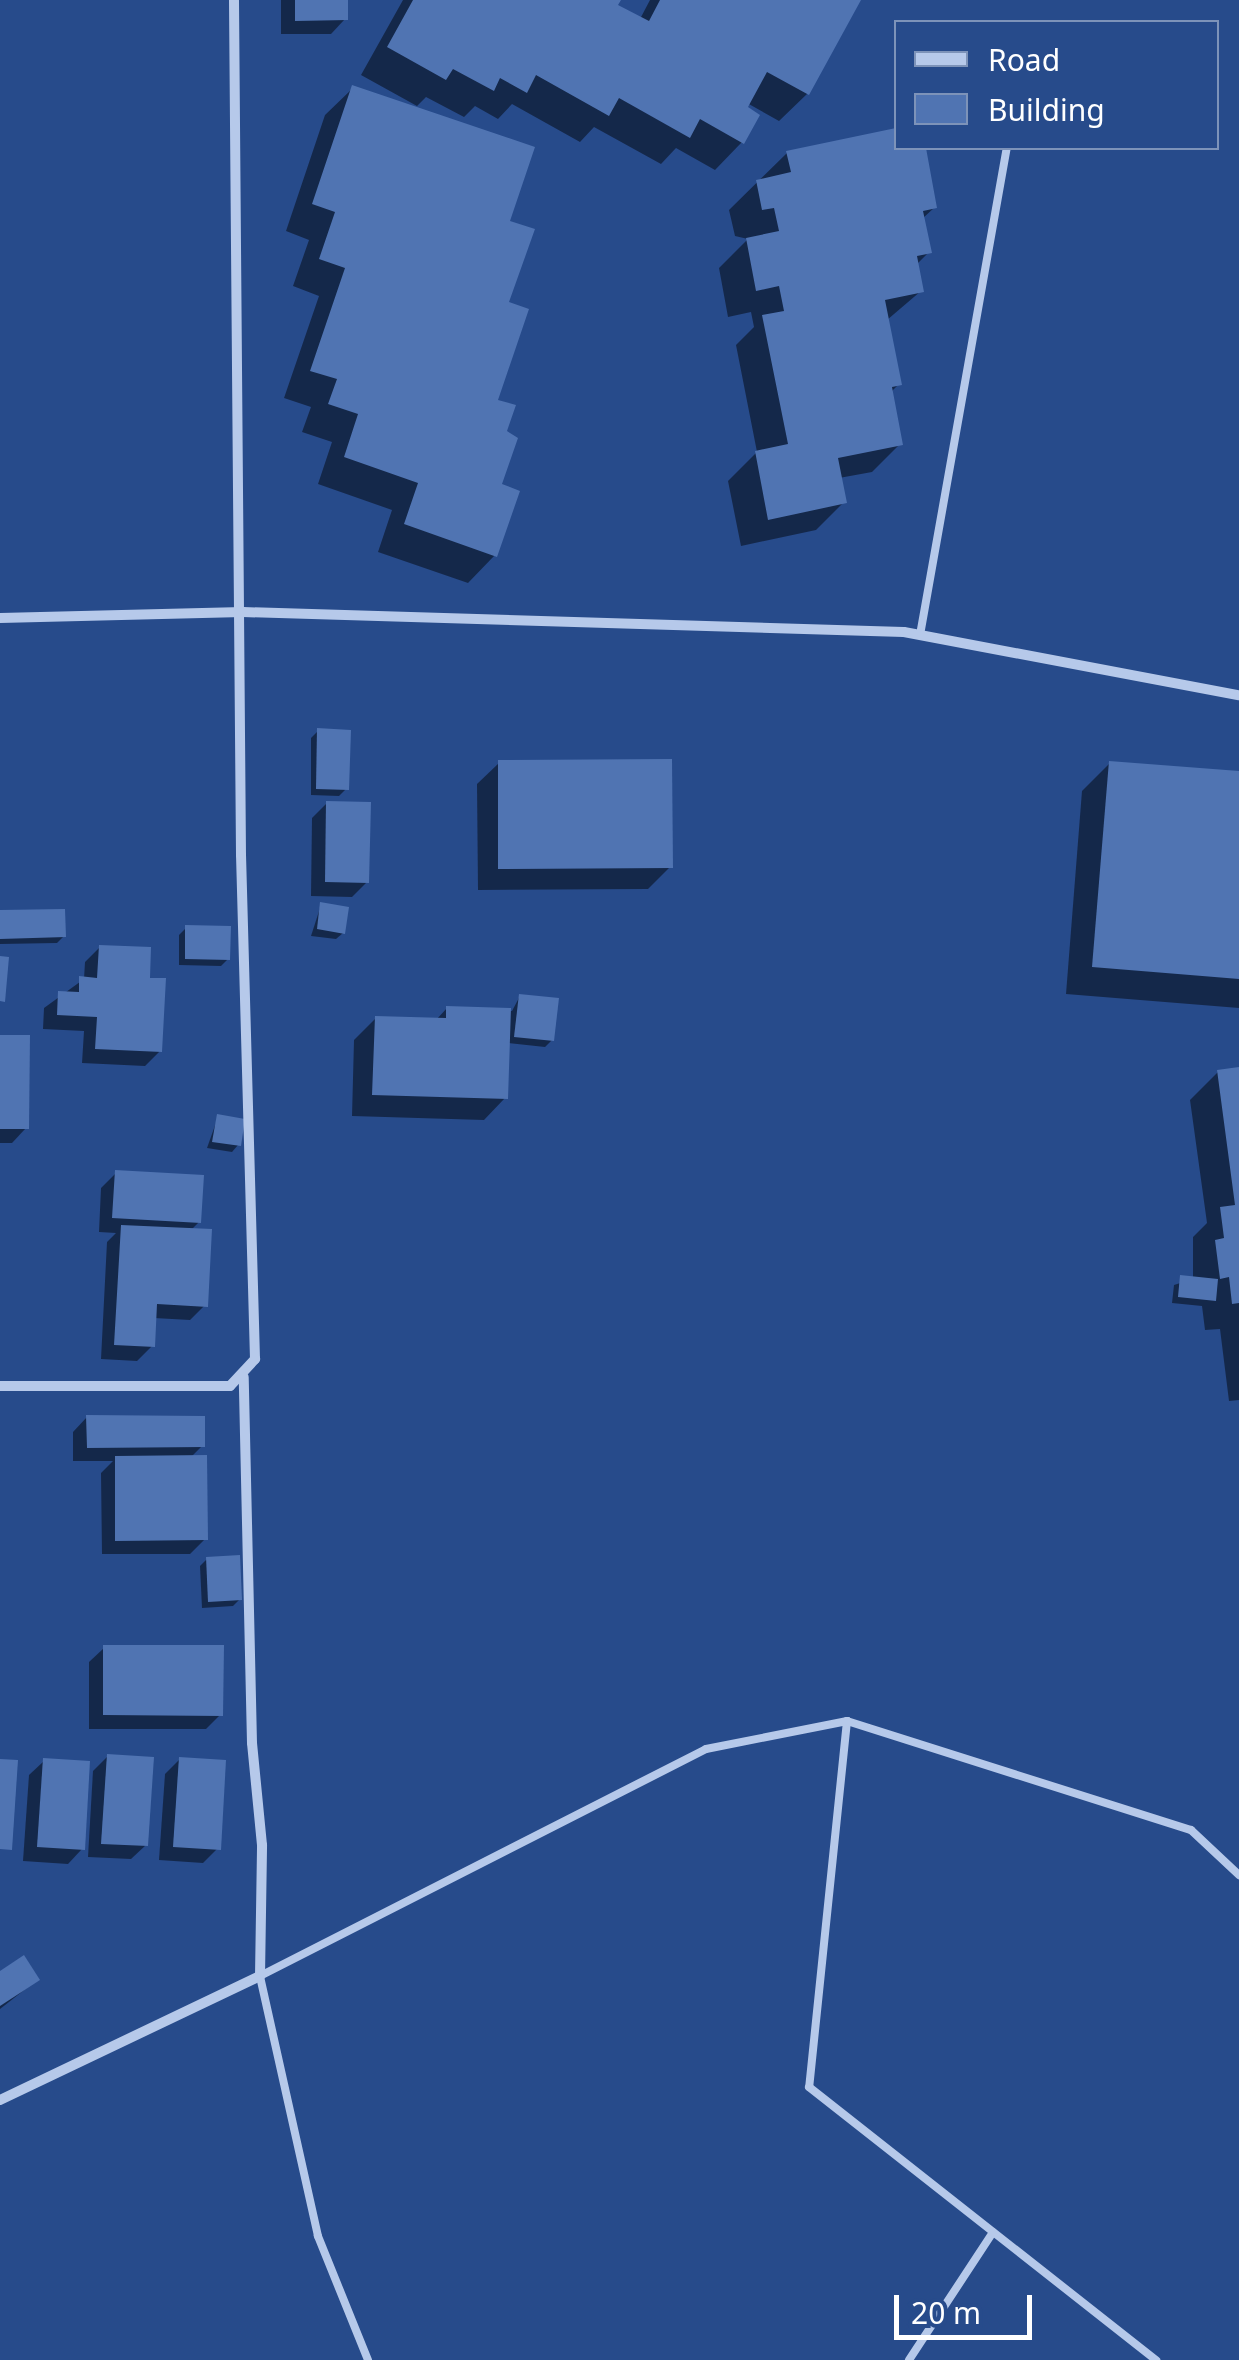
<!DOCTYPE html>
<html>
<head>
<meta charset="utf-8">
<style>
	body { margin:0 }
	#map { position:relative; width:1239px; height:2360px; overflow:hidden; background:#274b8b; font-family:"Noto Sans",sans-serif }
	div>[style] { position:absolute }
	[style*='--x'] { left:calc(var(--x)*1px); top:calc(var(--y)*1px); width:calc(var(--w)*1px); rotate:calc(var(--a)*1deg) }
	.shadow>* { inset:0; background:#0007 }
	.building>* { inset:0; background:#5074b2 }
	.lane>* { height:8px; margin:-4px; padding:0 4px; transform-origin:4px; border-radius:4px; background:#b6c9ea }
	.street>* { height:10px; margin:-5px; padding:0 5px; transform-origin:5px; border-radius:5px; background:#b6c9ea }
	span { translate:-50% -50%; white-space:nowrap; text-align:center; line-height:1.15; -webkit-text-stroke:10px #274b8b; paint-order:stroke }
	.legend { position:absolute; left:894px; top:20px; width:325px; height:130px; box-sizing:border-box; background:#274b8b; border:2px solid #7d93b9; margin:0; padding:12px 18px; list-style:none; font-size:30px; color:#fff }
	.legend li { display:flex; align-items:center; gap:20px; height:50px }
	.legend b { width:50px; border:2px solid #7d93b9 }
	.scale { position:absolute; left:894px; top:2295px; width:138px; height:45px; box-sizing:border-box; border:5px solid #fff; border-top:0; padding-left:12px; font-size:30px; line-height:35px; white-space:nowrap; color:#fff; -webkit-text-stroke:8px #274b8b; paint-order:stroke }
</style>
</head>
<body>
<div id="map">
	<div class="shadow">
		<i style="clip-path:polygon(281px 0,345px 0,345px 19px,331px 34px,281px 34px)"></i>
		<i style="clip-path:polygon(403px 0,618px 0,615px 6px,640px 19px,650px 0,858px 0,807px 94px,779px 121px,747px 103px,742px 142px,715px 170px,676px 148px,661px 164px,594px 127px,580px 142px,512px 104px,498px 119px,475px 106px,464px 117px,426px 97px,417px 106px,361px 75px)"></i>
		<i style="clip-path:polygon(353px 88px,507px 222px,495px 401px,504px 432px,495px 555px,468px 583px,378px 552px,392px 510px,318px 484px,332px 442px,302px 432px,311px 407px,284px 398px,319px 296px,293px 286px,309px 240px,286px 231px,325px 115px)"></i>
		<i style="clip-path:polygon(896px 131px,896px 148px,923px 148px,935px 207px,922px 219px,929px 252px,916px 265px,921px 291px,887px 320px,899px 384px,891px 392px,900px 444px,872px 472px,839px 478px,844px 502px,816px 530px,741px 546px,728px 481px,757px 452px,736px 345px,754px 327px,751px 312px,728px 317px,719px 268px,748px 239px,735px 236px,729px 210px,787px 153px)"></i>
		<i style="clip-path:polygon(318px 731px,346px 789px,339px 796px,311px 795px,311px 738px)"></i>
		<i style="clip-path:polygon(499px 763px,670px 867px,648px 889px,478px 890px,477px 784px)"></i>
		<i style="clip-path:polygon(1110px 763px,1239px 774px,1239px 1008px,1066px 994px,1082px 791px)"></i>
		<i style="clip-path:polygon(327px 803px,367px 882px,352px 897px,311px 896px,312px 818px)"></i>
		<i style="clip-path:polygon(321px 905px,343px 933px,336px 939px,311px 936px)"></i>
		<i style="clip-path:polygon(0 912px,64px 936px,57px 943px,0 944px)"></i>
		<i style="clip-path:polygon(186px 928px,228px 959px,221px 966px,179px 965px,179px 935px)"></i>
		<i style="clip-path:polygon(100px 947px,148px 980px,160px 1051px,145px 1066px,82px 1063px,84px 1031px,43px 1029px,44px 1008px,84px 979px,85px 962px)"></i>
		<i style="clip-path:polygon(520px 996px,552px 1040px,545px 1047px,507px 1043px,505px 1098px,484px 1120px,352px 1116px,354px 1040px,376px 1018px,436px 1020px,447px 1008px,512px 1011px)"></i>
		<i style="clip-path:polygon(0 1037px,26px 1128px,12px 1143px,0 1143px)"></i>
		<i style="clip-path:polygon(1239px 1069px,1239px 1400px,1229px 1401px,1220px 1329px,1205px 1330px,1202px 1306px,1172px 1303px,1174px 1285px,1193px 1279px,1193px 1237px,1207px 1223px,1190px 1100px,1218px 1072px)"></i>
		<i style="clip-path:polygon(218px 1117px,238px 1145px,232px 1152px,207px 1148px)"></i>
		<i style="clip-path:polygon(116px 1173px,199px 1222px,190px 1231px,205px 1305px,190px 1320px,154px 1318px,152px 1346px,137px 1361px,101px 1359px,107px 1242px,116px 1233px,99px 1232px,101px 1188px)"></i>
		<i style="clip-path:polygon(87px 1417px,202px 1446px,190px 1458px,205px 1539px,190px 1554px,102px 1554px,101px 1473px,113px 1461px,73px 1461px,73px 1432px)"></i>
		<i style="clip-path:polygon(207px 1559px,240px 1599px,233px 1606px,202px 1608px,200px 1566px)"></i>
		<i style="clip-path:polygon(104px 1648px,221px 1714px,206px 1729px,89px 1729px,89px 1662px)"></i>
		<i style="clip-path:polygon(108px 1756px,146px 1845px,131px 1859px,88px 1857px,93px 1771px)"></i>
		<i style="clip-path:polygon(180px 1759px,218px 1848px,203px 1863px,159px 1860px,165px 1774px)"></i>
		<i style="clip-path:polygon(44px 1761px,82px 1849px,68px 1864px,23px 1861px,29px 1775px)"></i>
		<i style="clip-path:polygon(0 1974px,37px 1980px,0 2009px)"></i>
	</div>
	<div class="building">
		<i style="clip-path:polygon(295px 0,348px 0,348px 20px,295px 21px)"></i>
		<i style="clip-path:polygon(413px 0,621px 0,618px 5px,649px 21px,660px 0,861px 0,809px 95px,767px 72px,748px 107px,760px 115px,744px 144px,700px 119px,690px 138px,619px 98px,609px 116px,536px 75px,527px 93px,500px 78px,494px 91px,453px 69px,446px 80px,387px 47px)"></i>
		<i style="clip-path:polygon(352px 85px,535px 147px,510px 221px,535px 229px,509px 302px,529px 309px,498px 400px,516px 405px,507px 431px,518px 438px,502px 484px,520px 491px,497px 557px,404px 524px,418px 483px,344px 457px,358px 414px,328px 404px,337px 379px,310px 371px,345px 268px,319px 259px,335px 212px,312px 204px)"></i>
		<i style="clip-path:polygon(896px 128px,896px 148px,926px 148px,937px 208px,923px 211px,932px 253px,917px 256px,924px 292px,885px 300px,902px 385px,892px 387px,903px 445px,838px 458px,847px 503px,768px 520px,755px 451px,788px 444px,762px 315px,784px 311px,779px 286px,756px 291px,746px 238px,779px 231px,774px 208px,762px 210px,756px 180px,791px 172px,786px 151px)"></i>
		<i style="clip-path:polygon(317px 728px,351px 730px,349px 790px,316px 789px)"></i>
		<i style="clip-path:polygon(672px 759px,673px 868px,498px 869px,498px 760px)"></i>
		<i style="clip-path:polygon(1109px 761px,1239px 771px,1239px 979px,1092px 967px)"></i>
		<i style="clip-path:polygon(326px 801px,371px 802px,369px 883px,325px 882px)"></i>
		<i style="clip-path:polygon(320px 902px,349px 907px,345px 934px,317px 929px)"></i>
		<i style="clip-path:polygon(65px 909px,66px 937px,0 939px,0 910px)"></i>
		<i style="clip-path:polygon(185px 925px,231px 926px,230px 960px,185px 959px)"></i>
		<i style="clip-path:polygon(99px 945px,151px 947px,150px 978px,166px 978px,162px 1052px,95px 1049px,97px 1017px,57px 1015px,58px 991px,79px 992px,79px 976px,97px 978px)"></i>
		<i style="clip-path:polygon(0 956px,9px 957px,5px 1002px,0 1001px)"></i>
		<i style="clip-path:polygon(519px 994px,559px 998px,554px 1041px,514px 1037px)"></i>
		<i style="clip-path:polygon(446px 1006px,511px 1008px,508px 1099px,372px 1095px,375px 1016px,446px 1018px)"></i>
		<i style="clip-path:polygon(0 1035px,30px 1035px,29px 1129px,0 1129px)"></i>
		<i style="clip-path:polygon(1239px 1067px,1239px 1303px,1232px 1304px,1229px 1277px,1220px 1279px,1215px 1240px,1224px 1238px,1220px 1207px,1235px 1205px,1217px 1070px)"></i>
		<i style="clip-path:polygon(217px 1114px,245px 1119px,241px 1146px,212px 1142px)"></i>
		<i style="clip-path:polygon(115px 1170px,204px 1175px,201px 1223px,112px 1218px)"></i>
		<i style="clip-path:polygon(121px 1225px,212px 1229px,208px 1307px,157px 1304px,155px 1347px,114px 1345px)"></i>
		<i style="clip-path:polygon(1180px 1275px,1218px 1279px,1216px 1301px,1178px 1297px)"></i>
		<i style="clip-path:polygon(86px 1415px,205px 1416px,205px 1447px,87px 1448px)"></i>
		<i style="clip-path:polygon(207px 1455px,208px 1540px,115px 1541px,115px 1456px)"></i>
		<i style="clip-path:polygon(240px 1555px,242px 1600px,208px 1602px,206px 1557px)"></i>
		<i style="clip-path:polygon(103px 1645px,224px 1645px,223px 1716px,103px 1715px)"></i>
		<i style="clip-path:polygon(107px 1754px,154px 1757px,148px 1846px,101px 1844px)"></i>
		<i style="clip-path:polygon(179px 1757px,226px 1760px,221px 1850px,173px 1847px)"></i>
		<i style="clip-path:polygon(43px 1758px,90px 1761px,85px 1850px,37px 1847px)"></i>
		<i style="clip-path:polygon(0 1759px,18px 1760px,12px 1850px,0 1849px)"></i>
		<i style="clip-path:polygon(24px 1955px,40px 1980px,0 2006px,0 1971px)"></i>
	</div>
	<div class="lane">
		<i style="--x:920;--y:635;--w:495;--a:-79.9"></i>
		<i style="--x:847;--y:1721;--w:368;--a:95.9"></i>
		<i style="--x:809;--y:2087;--w:442;--a:38.2"></i>
		<i style="--x:368;--y:2360;--w:134;--a:-112"></i>
		<i style="--x:318;--y:2236;--w:266;--a:-102.6"></i>
		<i style="--x:260;--y:1976;--w:500;--a:-26.97"></i>
		<i style="--x:706;--y:1749;--w:144;--a:-11.2"></i>
		<i style="--x:847;--y:1721;--w:361;--a:17.6"></i>
		<i style="--x:1191;--y:1830;--w:66;--a:43.2"></i>
		<i style="--x:909;--y:2360;--w:153;--a:-56.7"></i>
	</div>
	<div class="street">
		<i style="--x:0;--y:618;--w:243;--a:-1.4"></i>
		<i style="--x:243;--y:612;--w:661;--a:1.73"></i>
		<i style="--x:904;--y:632;--w:341;--a:10.7"></i>
		<i style="--x:0;--y:1386;--w:230;--a:0"></i>
		<i style="--x:230;--y:1386;--w:37;--a:-47"></i>
		<i style="--x:255;--y:1359;--w:504;--a:-91.59"></i>
		<i style="--x:241;--y:855;--w:855;--a:-90.47"></i>
		<i style="--x:0;--y:2100;--w:288;--a:-25.5"></i>
		<i style="--x:260;--y:1976;--w:131;--a:-89.1"></i>
		<i style="--x:262;--y:1845;--w:102;--a:-95.6"></i>
		<i style="--x:252;--y:1743;--w:366;--a:-91.3"></i>
	</div>
	<ul class="legend">
	<li><b style="height:12px;background:#b6c9ea"></b>Road</li>
	<li><b style="height:28px;background:#5074b2"></b>Building</li>
	</ul>
	<div class="scale">20 m</div>
</div>
</body>
</html>
